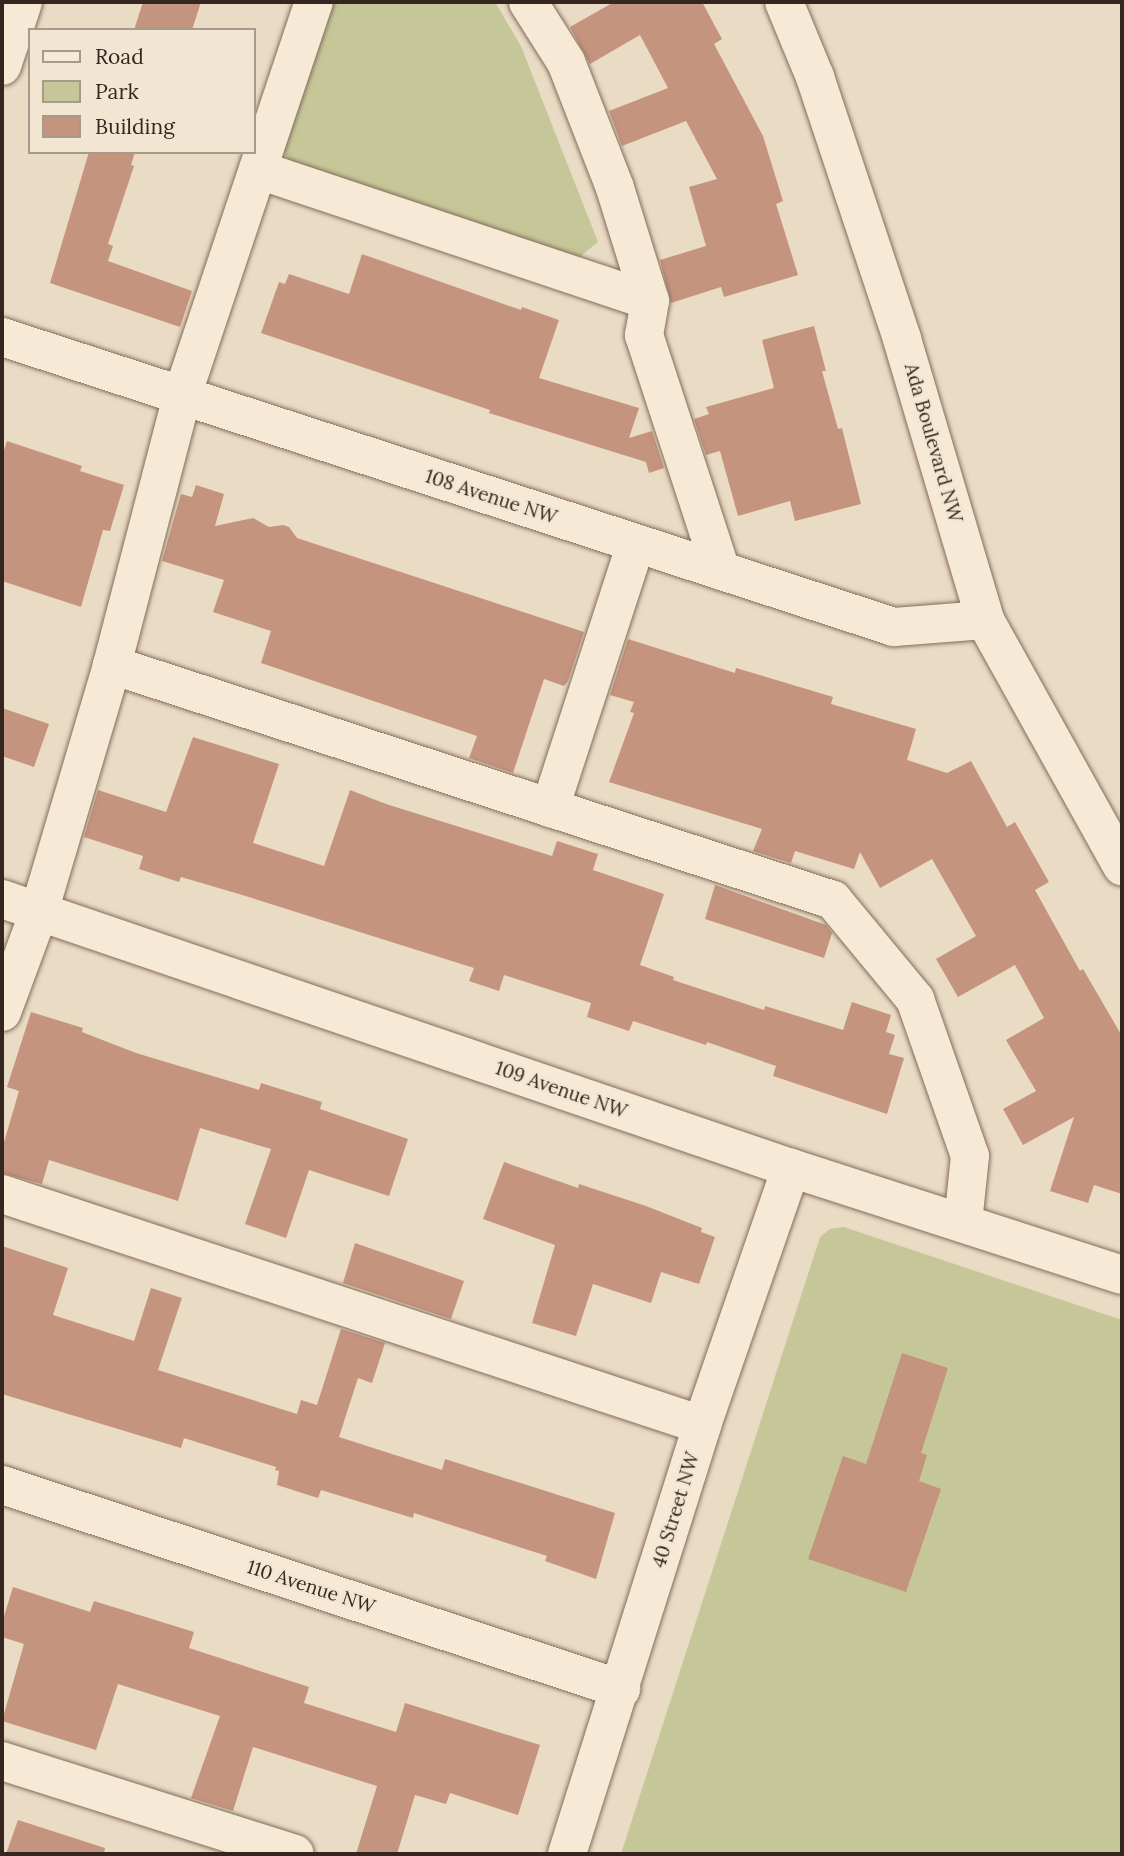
<!DOCTYPE html>
<html>
<head>
<meta charset="utf-8">
<style>
	body { margin:0 }
	#map { position:relative; width:1124px; height:1856px; overflow:hidden; background:#eadbc4; font-family:Lora,serif }
	div>[style] { position:absolute }
	[style*='--x'] { left:calc(var(--x)*1px); top:calc(var(--y)*1px); width:calc(var(--w)*1px); rotate:calc(var(--a)*1deg) }
	.green>* { inset:0; background:#c6c799 }
	.building>* { inset:0; background:#c5947e }
	.roads { filter:drop-shadow(0 0 2px #836d5c) drop-shadow(0 0 2px #836d5c) }
	.minor>* { height:38px; margin:-19px; padding:0 19px; transform-origin:19px; border-radius:19px; background:#f6ead7 }
	span { translate:-50% -50%; white-space:nowrap; text-align:center; line-height:1.15; -webkit-text-stroke:5px #f2e6d3; paint-order:stroke }
	.street-label { font-size:19px; color:#35271f }
	.frame { position:absolute; inset:0; border:4px solid #35271f; pointer-events:none }
	.legend { position:absolute; left:28px; top:28px; width:228px; height:126px; box-sizing:border-box; background:#f2e6d3; border:2px solid #a69a8b; margin:0; padding:9px 12px; list-style:none; font-size:21px; color:#35271f }
	.legend li { display:flex; align-items:center; gap:14px; height:35px }
	.legend b { width:35px; border:2px solid #a69a8b }
</style>
</head>
<body>
<div id="map">
	<div class="green">
		<i style="clip-path:polygon(326px 2px,495px 2px,521px 46px,598px 242px,576px 260px,295px 171px,279px 143px)"></i>
		<i style="clip-path:polygon(844px 1227px,1122px 1320px,1122px 1854px,621px 1854px,820px 1237px,830px 1229px)"></i>
	</div>
	<div class="building">
		<i style="clip-path:polygon(143px 2px,201px 2px,192px 30px,134px 30px)"></i>
		<i style="clip-path:polygon(614px 2px,702px 2px,722px 39px,714px 44px,763px 136px,783px 201px,776px 204px,798px 275px,724px 297px,721px 287px,671px 303px,660px 260px,706px 246px,689px 187px,717px 179px,686px 121px,622px 146px,609px 111px,668px 88px,640px 35px,590px 64px,570px 27px)"></i>
		<i style="clip-path:polygon(89px 152px,135px 152px,131px 165px,134px 166px,108px 244px,113px 246px,108px 261px,192px 291px,180px 327px,50px 283px)"></i>
		<i style="clip-path:polygon(362px 254px,521px 310px,522px 307px,559px 320px,539px 378px,639px 408px,629px 438px,652px 431px,664px 468px,649px 473px,646px 462px,489px 413px,490px 410px,261px 333px,279px 282px,285px 284px,289px 274px,349px 294px)"></i>
		<i style="clip-path:polygon(814px 326px,826px 371px,822px 371px,838px 429px,842px 428px,861px 504px,795px 521px,790px 501px,738px 516px,720px 451px,706px 455px,694px 419px,709px 414px,706px 407px,774px 388px,762px 340px)"></i>
		<i style="clip-path:polygon(7px 441px,82px 466px,80px 471px,124px 485px,110px 531px,103px 530px,81px 607px,2px 581px,2px 456px)"></i>
		<i style="clip-path:polygon(196px 485px,224px 494px,215px 526px,253px 518px,269px 527px,283px 525px,289px 527px,297px 538px,584px 632px,568px 681px,564px 686px,544px 679px,513px 773px,469px 758px,477px 736px,261px 663px,271px 631px,213px 612px,224px 580px,162px 561px,181px 494px,192px 497px)"></i>
		<i style="clip-path:polygon(628px 639px,735px 673px,736px 668px,803px 688px,833px 697px,831px 704px,916px 729px,907px 760px,947px 773px,971px 761px,1007px 827px,1015px 822px,1049px 882px,1035px 890px,1080px 971px,1083px 969px,1122px 1036px,1122px 1194px,1094px 1185px,1088px 1203px,1050px 1191px,1074px 1117px,1023px 1145px,1003px 1109px,1036px 1091px,1006px 1040px,1044px 1018px,1015px 965px,958px 997px,936px 959px,976px 936px,932px 859px,880px 888px,860px 852px,854px 869px,795px 851px,791px 863px,753px 851px,762px 829px,609px 782px,634px 713px,630px 712px,634px 702px,610px 695px)"></i>
		<i style="clip-path:polygon(2px 708px,49px 724px,34px 767px,2px 756px)"></i>
		<i style="clip-path:polygon(193px 737px,279px 764px,253px 843px,324px 866px,350px 790px,386px 804px,552px 856px,557px 841px,598px 854px,593px 870px,664px 894px,640px 965px,674px 977px,673px 980px,764px 1010px,765px 1006px,843px 1030px,852px 1002px,891px 1015px,886px 1032px,895px 1035px,889px 1054px,904px 1058px,887px 1114px,773px 1076px,776px 1066px,707px 1042px,706px 1045px,633px 1021px,629px 1031px,587px 1017px,591px 1003px,504px 975px,499px 991px,469px 981px,474px 968px,239px 894px,181px 877px,179px 882px,139px 869px,143px 856px,84px 837px,98px 790px,166px 812px)"></i>
		<i style="clip-path:polygon(715px 885px,826px 925px,832px 933px,824px 958px,705px 919px)"></i>
		<i style="clip-path:polygon(31px 1012px,83px 1028px,82px 1032px,136px 1053px,259px 1090px,261px 1083px,322px 1102px,320px 1109px,408px 1139px,389px 1196px,309px 1170px,286px 1238px,245px 1224px,271px 1149px,200px 1128px,178px 1201px,49px 1160px,42px 1184px,2px 1173px,2px 1149px,19px 1091px,7px 1087px)"></i>
		<i style="clip-path:polygon(504px 1162px,578px 1188px,579px 1184px,646px 1206px,702px 1228px,701px 1232px,715px 1237px,699px 1284px,661px 1272px,651px 1303px,593px 1284px,576px 1336px,532px 1323px,555px 1245px,483px 1219px)"></i>
		<i style="clip-path:polygon(355px 1243px,464px 1281px,451px 1319px,343px 1283px)"></i>
		<i style="clip-path:polygon(2px 1246px,68px 1268px,53px 1315px,134px 1341px,151px 1288px,182px 1298px,158px 1370px,297px 1414px,301px 1400px,317px 1405px,341px 1329px,385px 1343px,372px 1383px,358px 1378px,339px 1437px,442px 1470px,445px 1459px,615px 1513px,596px 1579px,545px 1561px,547px 1556px,414px 1513px,413px 1518px,321px 1490px,318px 1498px,277px 1485px,279px 1471px,275px 1470px,276px 1467px,184px 1438px,181px 1448px,2px 1394px)"></i>
		<i style="clip-path:polygon(902px 1353px,948px 1368px,921px 1453px,927px 1455px,919px 1481px,941px 1489px,906px 1592px,808px 1559px,843px 1456px,866px 1464px)"></i>
		<i style="clip-path:polygon(13px 1587px,90px 1612px,94px 1601px,194px 1632px,189px 1648px,309px 1687px,304px 1703px,396px 1732px,405px 1703px,540px 1745px,518px 1815px,450px 1793px,446px 1804px,415px 1795px,397px 1854px,356px 1854px,377px 1786px,253px 1747px,233px 1811px,191px 1798px,220px 1716px,118px 1684px,96px 1750px,2px 1721px,24px 1644px,2px 1637px,2px 1623px)"></i>
		<i style="clip-path:polygon(18px 1820px,105px 1848px,104px 1854px,6px 1854px)"></i>
	</div>
	<div class="roads">
		<div class="minor">
			<i style="--x:528;--y:2;--w:71;--a:57.7"></i>
			<i style="--x:566;--y:62;--w:135;--a:68.7"></i>
			<i style="--x:615;--y:188;--w:118;--a:72.8"></i>
			<i style="--x:650;--y:301;--w:35;--a:100"></i>
			<i style="--x:644;--y:335;--w:248;--a:71.9"></i>
			<i style="--x:784;--y:2;--w:81;--a:67.5"></i>
			<i style="--x:815;--y:77;--w:276;--a:71.6"></i>
			<i style="--x:902;--y:339;--w:293;--a:73.5"></i>
			<i style="--x:985;--y:620;--w:282;--a:60.9"></i>
			<i style="--x:2;--y:66;--w:67;--a:-71.8"></i>
			<i style="--x:259;--y:170;--w:412;--a:18.5"></i>
			<i style="--x:2;--y:337;--w:938;--a:18.01"></i>
			<i style="--x:894;--y:627;--w:91;--a:-4.4"></i>
			<i style="--x:112;--y:665;--w:758;--a:18.05"></i>
			<i style="--x:833;--y:900;--w:129;--a:50.4"></i>
			<i style="--x:915;--y:999;--w:166;--a:70.7"></i>
			<i style="--x:970;--y:1156;--w:67;--a:96"></i>
			<i style="--x:550;--y:808;--w:278;--a:-72"></i>
			<i style="--x:2;--y:899;--w:834;--a:18.83"></i>
			<i style="--x:791;--y:1168;--w:348;--a:17.9"></i>
			<i style="--x:2;--y:1012;--w:107;--a:-69.7"></i>
			<i style="--x:39;--y:912;--w:258;--a:-73.5"></i>
			<i style="--x:112;--y:665;--w:278;--a:-75.4"></i>
			<i style="--x:182;--y:396;--w:416;--a:-71.5"></i>
			<i style="--x:2;--y:1194;--w:737;--a:18.26"></i>
			<i style="--x:2;--y:1485;--w:652;--a:18.24"></i>
			<i style="--x:2;--y:1761;--w:307;--a:17.6"></i>
			<i style="--x:567;--y:1854;--w:450;--a:-72.5"></i>
			<i style="--x:702;--y:1425;--w:272;--a:-70.9"></i>
		</div>
	</div>
	<div class="street-label">
		<span style="left:933px;top:443px;rotate:74deg">Ada Boulevard NW</span>
		<span style="left:491px;top:497px;rotate:18deg">108 Avenue NW</span>
		<span style="left:561px;top:1090px;rotate:19deg">109 Avenue NW</span>
		<span style="left:676px;top:1510px;rotate:-73deg">40 Street NW</span>
		<span style="left:311px;top:1587px;rotate:18deg">110 Avenue NW</span>
	</div>
	<div class="frame"></div>
	<ul class="legend">
	<li><b style="height:9px;background:#f6ead7"></b>Road</li>
	<li><b style="height:19px;background:#c6c799"></b>Park</li>
	<li><b style="height:19px;background:#c5947e"></b>Building</li>
	</ul>
</div>
</body>
</html>
